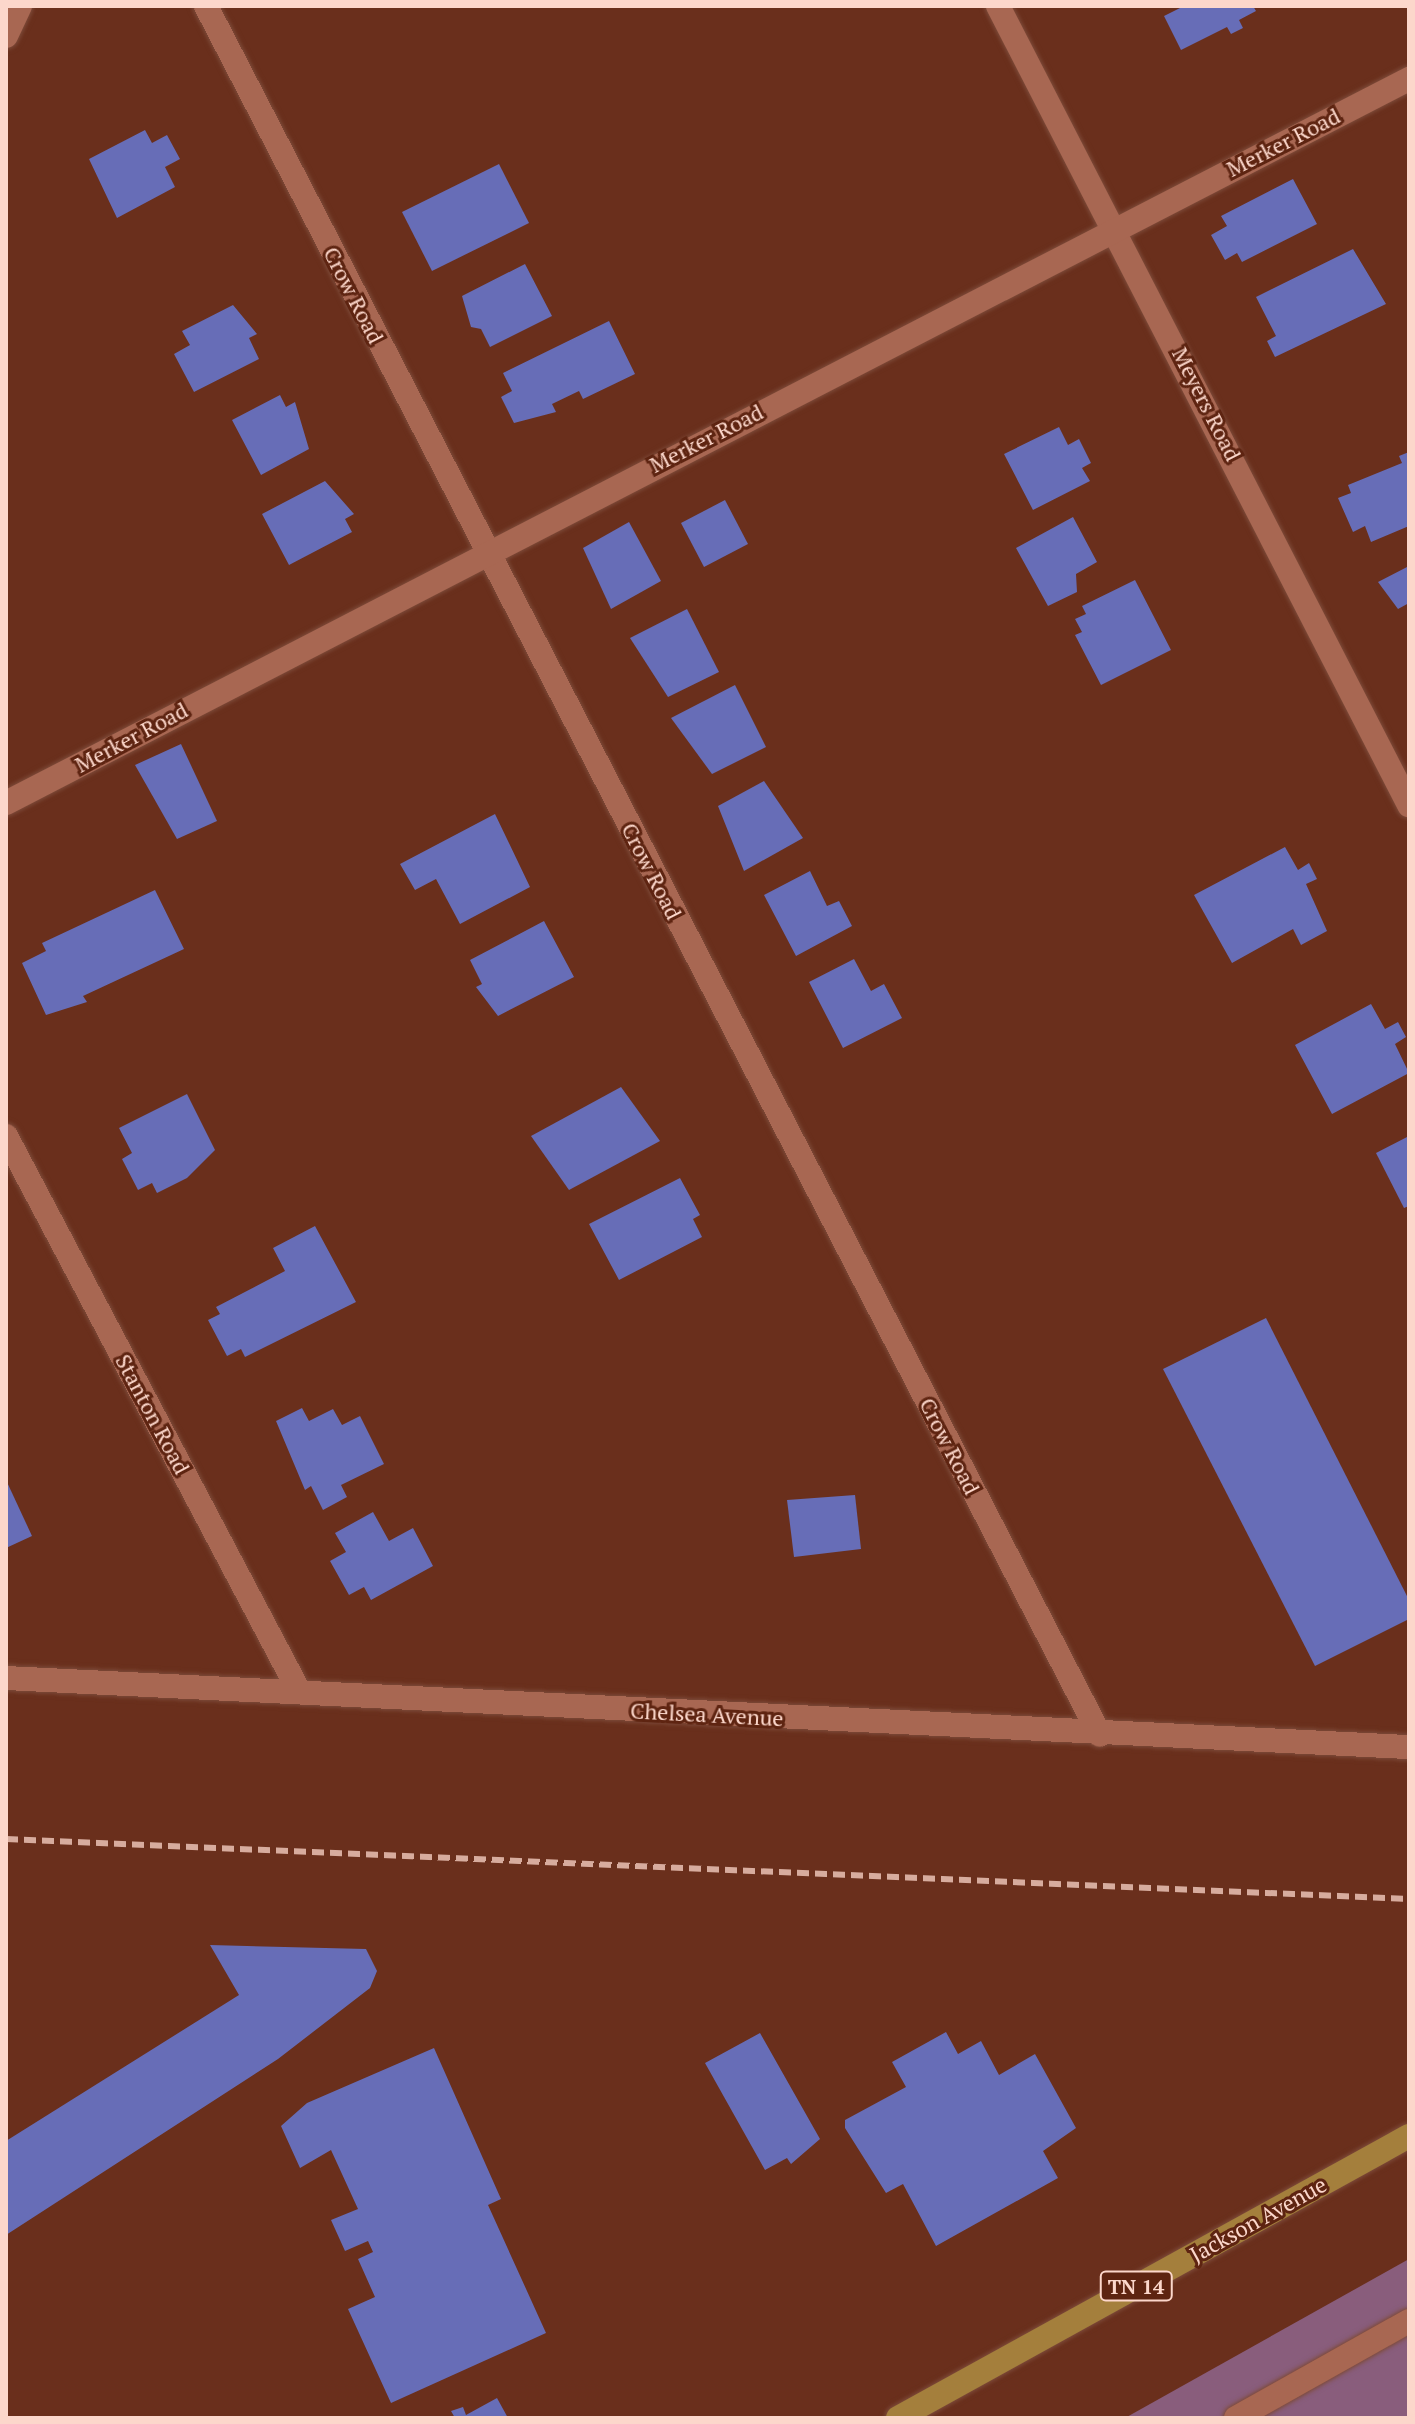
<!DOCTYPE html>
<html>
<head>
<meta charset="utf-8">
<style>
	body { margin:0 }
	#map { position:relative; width:1415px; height:2424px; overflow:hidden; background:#6a2f1c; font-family:"PT Serif",serif }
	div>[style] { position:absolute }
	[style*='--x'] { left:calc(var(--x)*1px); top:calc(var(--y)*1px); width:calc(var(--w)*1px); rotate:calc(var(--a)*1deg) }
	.green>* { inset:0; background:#895d7c }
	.building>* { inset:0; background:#676db7 }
	.roads { filter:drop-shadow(0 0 2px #7d4b3a) drop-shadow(0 0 2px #7d4b3a) }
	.minor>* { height:24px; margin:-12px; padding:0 12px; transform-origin:12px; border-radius:12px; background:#a86752 }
	.secondary>* { height:24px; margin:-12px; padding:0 12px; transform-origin:12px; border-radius:12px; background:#a86752 }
	.primary>* { height:24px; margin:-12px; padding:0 12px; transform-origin:12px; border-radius:12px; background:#a47f3c }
	.rail>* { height:6px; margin-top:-3px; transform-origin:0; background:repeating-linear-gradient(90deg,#d7ac9e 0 12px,transparent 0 18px) }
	span { translate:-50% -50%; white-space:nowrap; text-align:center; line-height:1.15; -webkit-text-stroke:6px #5e2411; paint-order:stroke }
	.shield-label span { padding:2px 6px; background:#5e2411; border:2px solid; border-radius:6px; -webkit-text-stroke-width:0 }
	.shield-label { font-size:20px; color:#fcd7cb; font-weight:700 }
	.street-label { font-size:22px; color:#fcd7cb }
	.frame { position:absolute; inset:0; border:8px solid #fcd7cb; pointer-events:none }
</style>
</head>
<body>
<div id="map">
	<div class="green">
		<i style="clip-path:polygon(1409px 2259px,1409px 2418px,1125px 2418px)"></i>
	</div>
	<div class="building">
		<i style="clip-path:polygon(1184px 6px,1253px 6px,1256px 11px,1239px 20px,1243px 28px,1231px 34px,1227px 27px,1181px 50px,1164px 16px)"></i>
		<i style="clip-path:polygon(145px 130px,152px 143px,167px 135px,180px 159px,165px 167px,175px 187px,117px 218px,89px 159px)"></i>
		<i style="clip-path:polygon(499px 164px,529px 223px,432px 271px,402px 212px)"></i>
		<i style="clip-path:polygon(1293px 179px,1317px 224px,1242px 262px,1237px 253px,1225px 260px,1211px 235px,1227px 226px,1221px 216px)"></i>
		<i style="clip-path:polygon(1353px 249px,1386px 304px,1275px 357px,1267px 341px,1276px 336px,1256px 297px)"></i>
		<i style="clip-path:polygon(525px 264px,552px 316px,490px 347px,481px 329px,471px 327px,462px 296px)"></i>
		<i style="clip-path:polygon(233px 305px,257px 334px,249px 338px,259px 359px,194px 392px,174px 354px,190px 345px,182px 331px)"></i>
		<i style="clip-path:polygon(609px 321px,635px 374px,583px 399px,579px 391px,552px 404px,556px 412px,514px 423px,501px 397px,512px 391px,503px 373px)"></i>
		<i style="clip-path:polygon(280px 395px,286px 407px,295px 402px,309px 449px,261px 475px,232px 420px)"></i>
		<i style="clip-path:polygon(1059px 427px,1068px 445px,1079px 439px,1091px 463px,1082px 468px,1090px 481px,1033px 510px,1004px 454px)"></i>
		<i style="clip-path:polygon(1409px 452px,1409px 526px,1371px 542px,1365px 526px,1353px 532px,1338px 498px,1351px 493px,1348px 485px,1402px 463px,1399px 456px)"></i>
		<i style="clip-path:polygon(325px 481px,354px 514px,345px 519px,352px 532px,289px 565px,262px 514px)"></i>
		<i style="clip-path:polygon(725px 500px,748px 544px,704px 567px,681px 523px)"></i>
		<i style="clip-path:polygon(1073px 517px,1097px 562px,1076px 574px,1077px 592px,1048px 606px,1016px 548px)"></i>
		<i style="clip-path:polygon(629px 522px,661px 581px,611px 609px,583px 548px)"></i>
		<i style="clip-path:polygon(1409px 566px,1409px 603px,1398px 609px,1378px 582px)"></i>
		<i style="clip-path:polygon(1135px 580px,1171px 650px,1101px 685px,1075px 635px,1082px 632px,1075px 619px,1086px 614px,1082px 606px)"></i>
		<i style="clip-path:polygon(687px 609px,719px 672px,668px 697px,630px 638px)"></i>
		<i style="clip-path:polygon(735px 685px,766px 747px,712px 774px,671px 718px)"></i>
		<i style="clip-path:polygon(181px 744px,217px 821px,177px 839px,135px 765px)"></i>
		<i style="clip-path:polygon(764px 781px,803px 838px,744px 871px,718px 806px)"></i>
		<i style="clip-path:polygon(495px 814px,530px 887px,460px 924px,436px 879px,415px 890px,400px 864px)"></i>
		<i style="clip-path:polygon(1285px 847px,1298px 870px,1309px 863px,1317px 879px,1306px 884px,1327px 931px,1301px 945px,1293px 929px,1232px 963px,1194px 895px)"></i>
		<i style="clip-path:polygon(810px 871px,827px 906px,839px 901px,852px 926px,796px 956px,764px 895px)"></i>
		<i style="clip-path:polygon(155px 890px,184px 949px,83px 996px,87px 1002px,46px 1015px,22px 963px,46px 951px,42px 943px)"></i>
		<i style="clip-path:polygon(544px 921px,574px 977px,498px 1016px,476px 987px,482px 984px,470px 960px)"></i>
		<i style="clip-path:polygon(854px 959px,871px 991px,884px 984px,902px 1018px,843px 1048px,809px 982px)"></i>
		<i style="clip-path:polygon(1371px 1004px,1385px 1029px,1398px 1022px,1406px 1037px,1395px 1044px,1409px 1073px,1332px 1114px,1295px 1045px)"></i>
		<i style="clip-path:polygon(621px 1087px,660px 1141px,569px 1190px,531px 1136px)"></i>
		<i style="clip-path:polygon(187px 1094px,215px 1150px,187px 1178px,157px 1193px,152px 1183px,138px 1190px,122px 1159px,132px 1153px,119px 1128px)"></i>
		<i style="clip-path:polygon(1409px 1136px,1409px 1206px,1404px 1208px,1376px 1153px)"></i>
		<i style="clip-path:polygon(680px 1178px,700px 1215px,693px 1219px,702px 1237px,619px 1280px,589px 1224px)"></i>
		<i style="clip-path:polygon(315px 1226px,356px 1302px,245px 1357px,241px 1349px,227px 1356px,208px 1320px,220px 1314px,216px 1307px,285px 1271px,273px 1248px)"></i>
		<i style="clip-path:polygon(1266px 1318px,1409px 1600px,1409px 1619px,1315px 1666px,1163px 1369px)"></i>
		<i style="clip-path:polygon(302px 1408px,309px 1421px,333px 1409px,342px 1425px,360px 1416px,384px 1464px,341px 1485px,347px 1497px,323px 1510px,311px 1486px,305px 1490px,276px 1421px)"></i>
		<i style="clip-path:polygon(6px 1480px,32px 1536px,6px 1548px)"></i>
		<i style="clip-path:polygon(855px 1495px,861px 1549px,794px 1557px,787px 1500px)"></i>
		<i style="clip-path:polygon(373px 1512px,389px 1541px,413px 1528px,433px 1566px,371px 1600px,364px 1587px,349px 1595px,330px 1561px,346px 1552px,335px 1533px)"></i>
		<i style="clip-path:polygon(210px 1945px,366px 1949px,377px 1971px,370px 1988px,278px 2059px,6px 2235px,6px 2141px,239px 1995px)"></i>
		<i style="clip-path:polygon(946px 2032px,958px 2054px,981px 2041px,999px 2075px,1035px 2054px,1076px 2128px,1043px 2151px,1058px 2178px,936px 2246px,903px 2184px,886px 2193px,845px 2128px,845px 2120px,906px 2087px,892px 2062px)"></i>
		<i style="clip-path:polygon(760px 2033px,820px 2139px,791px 2164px,787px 2158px,765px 2170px,705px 2063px)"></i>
		<i style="clip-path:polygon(434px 2048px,501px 2199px,488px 2205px,546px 2333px,391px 2403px,348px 2309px,375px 2297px,358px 2259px,373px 2252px,368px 2241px,345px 2251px,331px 2220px,358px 2209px,331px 2150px,300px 2168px,281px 2126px,307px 2103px)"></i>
		<i style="clip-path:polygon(497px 2398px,508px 2418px,455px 2418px,451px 2411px,463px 2407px,466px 2415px)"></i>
	</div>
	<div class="roads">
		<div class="minor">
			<i style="--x:206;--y:6;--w:1946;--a:62.66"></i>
			<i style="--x:998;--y:6;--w:899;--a:62.78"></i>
			<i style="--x:6;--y:803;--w:1579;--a:-27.3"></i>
			<i style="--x:6;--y:1136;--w:628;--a:62.17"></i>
			<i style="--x:1236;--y:2418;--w:198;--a:-29.3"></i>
		</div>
		<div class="secondary">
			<i style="--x:6;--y:36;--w:33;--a:-65"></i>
			<i style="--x:6;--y:1678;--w:1405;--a:2.82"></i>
		</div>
		<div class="primary">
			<i style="--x:898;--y:2418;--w:584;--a:-28.89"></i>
		</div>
	</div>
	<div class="rail">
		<i style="--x:6;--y:1839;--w:1404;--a:2.45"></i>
	</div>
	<div class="shield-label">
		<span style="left:1136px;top:2286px">TN 14</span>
	</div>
	<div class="street-label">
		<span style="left:1283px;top:142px;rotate:-27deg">Merker Road</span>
		<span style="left:354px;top:295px;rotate:63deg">Crow Road</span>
		<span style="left:1207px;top:404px;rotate:63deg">Meyers Road</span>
		<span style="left:706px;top:438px;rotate:-27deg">Merker Road</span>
		<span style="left:131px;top:737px;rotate:-28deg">Merker Road</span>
		<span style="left:652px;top:871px;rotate:63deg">Crow Road</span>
		<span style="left:153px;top:1414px;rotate:62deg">Stanton Road</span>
		<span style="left:950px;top:1446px;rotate:63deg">Crow Road</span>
		<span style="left:707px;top:1714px;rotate:3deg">Chelsea Avenue</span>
		<span style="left:1258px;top:2219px;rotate:-29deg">Jackson Avenue</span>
	</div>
	<div class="frame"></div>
</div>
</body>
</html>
